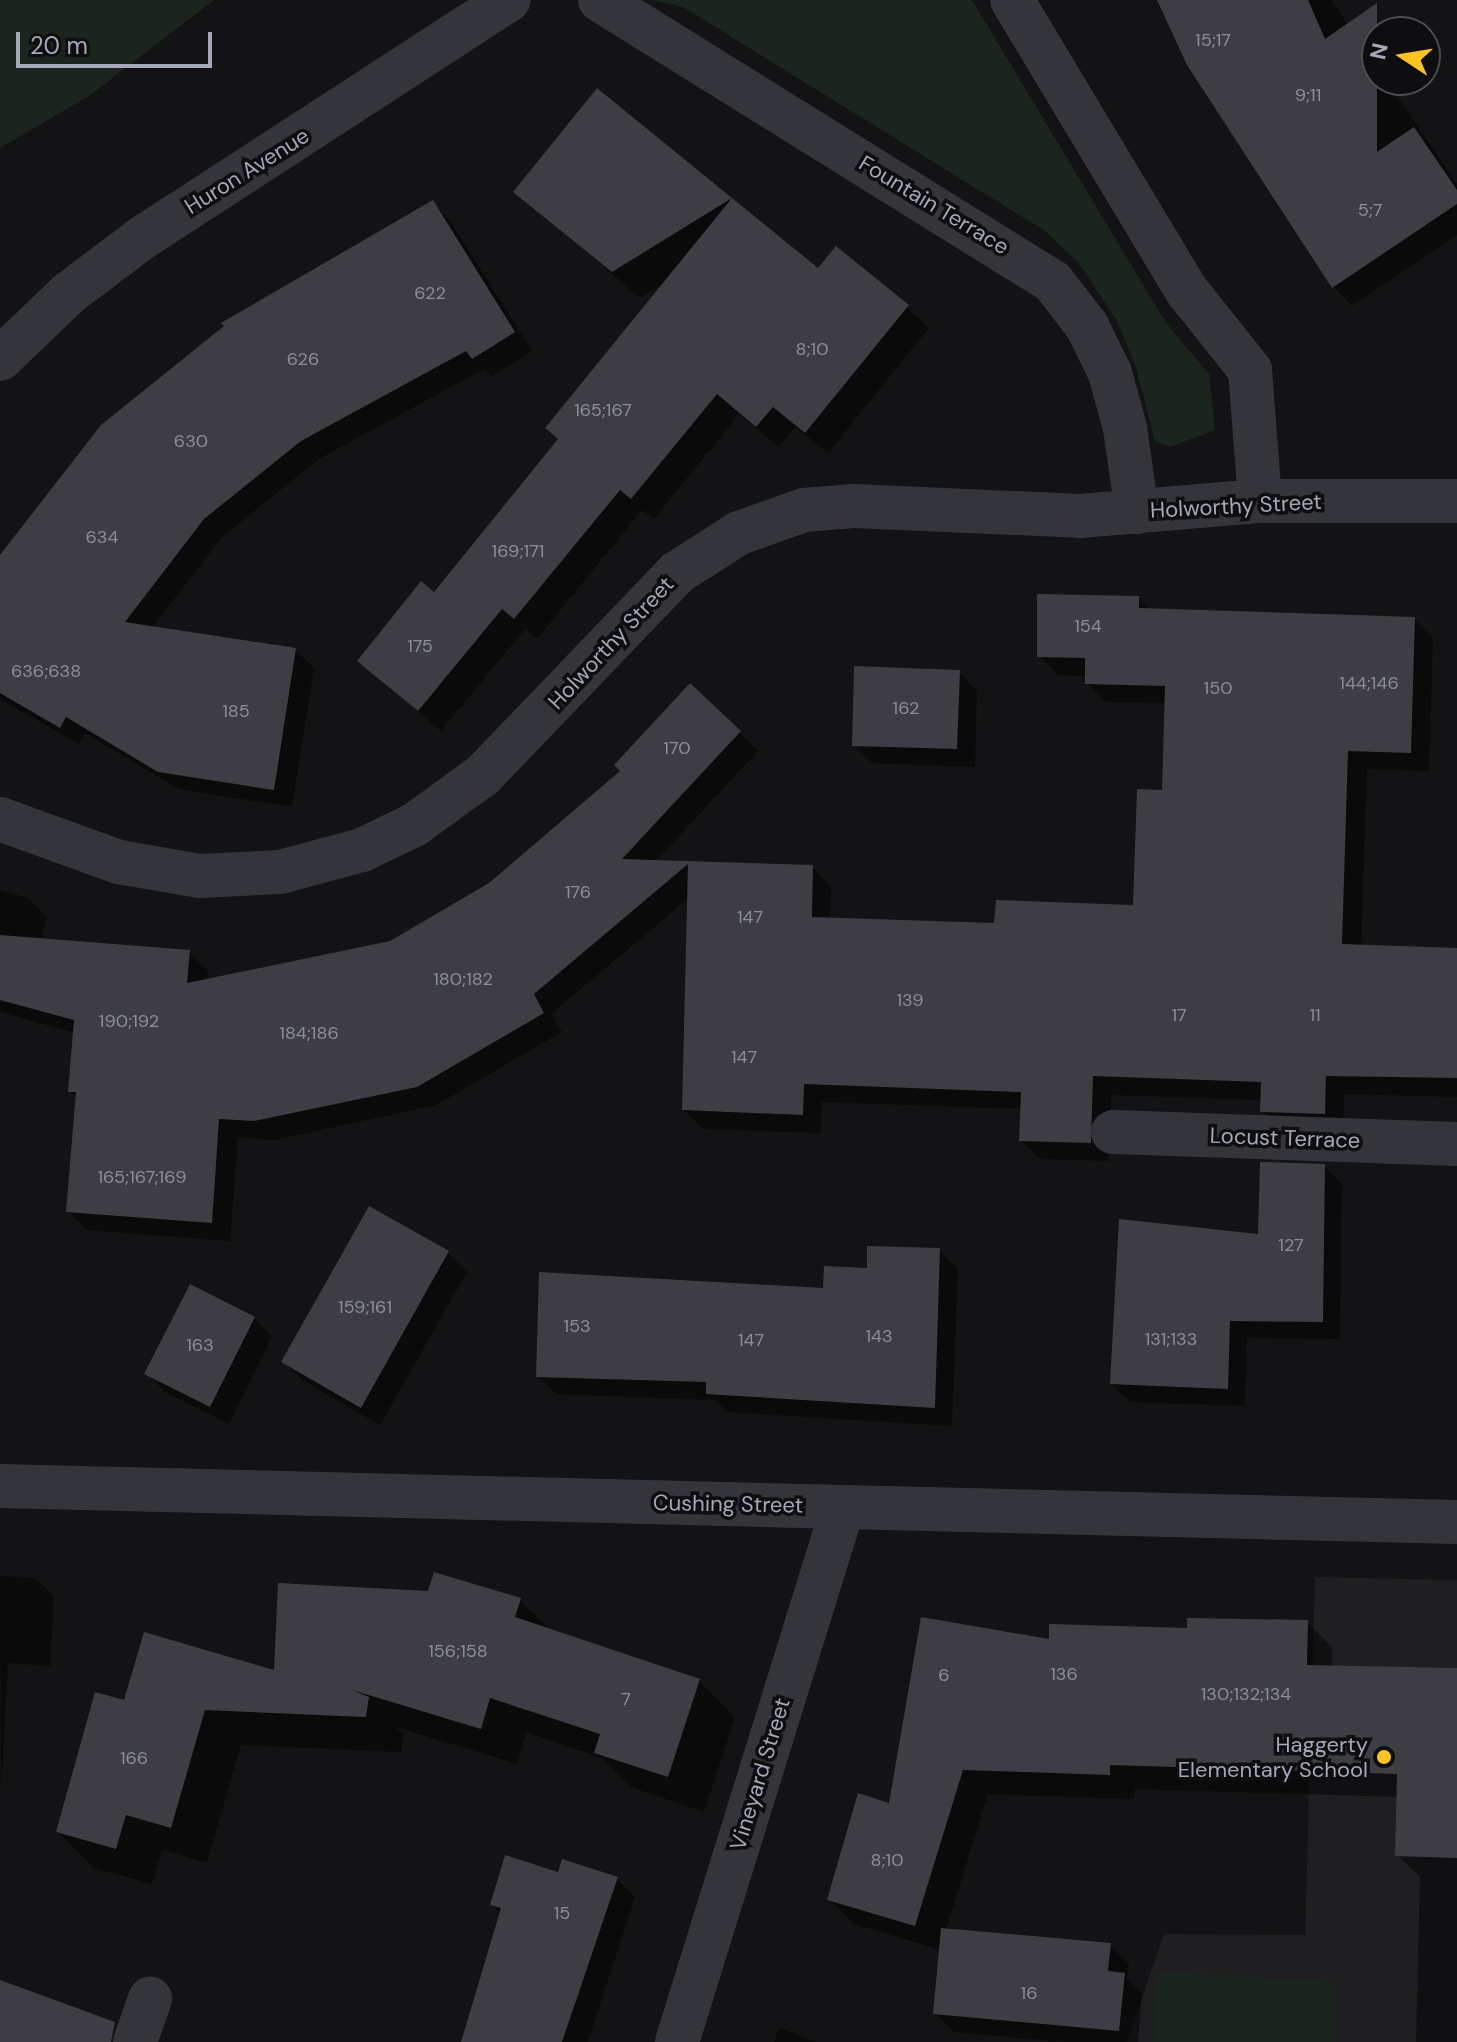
<!DOCTYPE html>
<html>
<head>
<meta charset="utf-8">
<style>
	body { margin:0 }
	#map { position:relative; width:1457px; height:2042px; overflow:hidden; background:#131315; font-family:"DM Sans",sans-serif }
	div>[style] { position:absolute }
	[style*='--x'] { left:calc(var(--x)*1px); top:calc(var(--y)*1px); width:calc(var(--w)*1px); rotate:calc(var(--a)*1deg) }
	.built>* { inset:0; background:#1f1f22 }
	.green>* { inset:0; background:#1b241d }
	.shadow>* { inset:0; background:#0007 }
	.building>* { inset:0; background:#3d3d43 }
	.minor>* { height:44px; margin:-22px; padding:0 22px; transform-origin:22px; border-radius:22px; background:#34353b }
	.dots>* { width:22px; height:22px; translate:-50% -50%; box-sizing:border-box; border:4px solid #0e0e10; border-radius:50% }
	span { translate:-50% -50%; white-space:nowrap; text-align:center; line-height:1.15; -webkit-text-stroke:7px #0e0e10; paint-order:stroke }
	.number-label { font-size:18px; color:#8a8d9a }
	.number-label span { -webkit-text-stroke-width:0 }
	.street-label { font-size:22px; color:#a4a8b7 }
	.poi-label { font-size:22px; color:#a4a8b7 }
	.right { translate:-100% -50%; text-align:right }
	.north { position:absolute; left:1361px; top:16px; width:80px; height:80px; box-sizing:border-box; background:#0e0e10; border:2px solid #4a4c53; border-radius:50%; rotate:282deg; font-size:22px; font-weight:700; line-height:32px; text-align:center; color:#a4a8b7 }
	.north::after { content:''; display:block; margin:auto; width:28px; height:36px; background:#ffc322; clip-path:polygon(50% 0,100% 100%,50% 72%,0 100%) }
	.scale { position:absolute; left:16px; top:32px; width:196px; height:36px; box-sizing:border-box; border:4px solid #a4a8b7; border-top:0; padding-left:10px; font-size:24px; line-height:28px; white-space:nowrap; color:#a4a8b7; -webkit-text-stroke:6px #0e0e10; paint-order:stroke }
</style>
</head>
<body>
<div id="map">
	<div class="built">
		<i style="clip-path:polygon(1315px 1577px,1457px 1580px,1457px 2042px,1127px 2042px,1164px 1934px,1305px 1935px)"></i>
	</div>
	<div class="green">
		<i style="clip-path:polygon(0 0,214px 0,89px 96px,0 148px)"></i>
		<i style="clip-path:polygon(653px 0,972px 0,1166px 323px,1209px 374px,1215px 430px,1170px 447px,1155px 441px,1135px 365px,1117px 321px,1078px 262px,1045px 231px,683px 7px)"></i>
		<i style="clip-path:polygon(1157px 1971px,1335px 1982px,1335px 2042px,1153px 2042px)"></i>
	</div>
	<div class="shadow">
		<i style="clip-path:polygon(1159px 0,1331px 0,1377px 67px,1377px 80px,1386px 80px,1457px 184px,1457px 235px,1352px 306px,1334px 287px,1188px 64px)"></i>
		<i style="clip-path:polygon(597px 91px,818px 271px,907px 307px,929px 328px,828px 453px,795px 427px,779px 447px,739px 414px,654px 519px,642px 510px,537px 639px,525px 629px,441px 731px,359px 661px,435px 594px,559px 440px,666px 282px,640px 298px,516px 191px)"></i>
		<i style="clip-path:polygon(432px 202px,450px 221px,532px 351px,492px 376px,484px 369px,319px 459px,222px 537px,152px 628px,295px 650px,314px 668px,292px 807px,179px 789px,85px 733px,79px 744px,0 699px,0 564px)"></i>
		<i style="clip-path:polygon(1138px 598px,1151px 611px,1414px 619px,1433px 638px,1429px 771px,1367px 769px,1361px 947px,1457px 950px,1457px 1097px,1344px 1094px,1343px 1133px,1282px 1130px,1262px 1111px,1263px 1100px,1111px 1095px,1109px 1161px,1040px 1159px,1021px 1140px,1022px 1109px,822px 1102px,821px 1133px,703px 1129px,684px 1110px,689px 898px,551px 1014px,562px 1032px,436px 1105px,274px 1140px,238px 1137px,230px 1241px,87px 1230px,68px 1211px,78px 1098px,70px 1091px,75px 1033px,0 1012px,0 890px,28px 898px,47px 917px,41px 940px,189px 952px,208px 971px,207px 981px,391px 943px,739px 732px,758px 751px,655px 862px,812px 867px,831px 886px,830px 920px,996px 925px,1135px 907px,1164px 792px,1167px 703px,1106px 702px,1087px 683px,1087px 676px,1058px 675px,1039px 656px)"></i>
		<i style="clip-path:polygon(959px 672px,977px 691px,975px 767px,872px 763px,854px 745px)"></i>
		<i style="clip-path:polygon(1324px 1166px,1342px 1184px,1340px 1339px,1247px 1338px,1245px 1406px,1130px 1402px,1112px 1384px)"></i>
		<i style="clip-path:polygon(370px 1208px,448px 1253px,467px 1272px,380px 1425px,302px 1380px,283px 1361px)"></i>
		<i style="clip-path:polygon(939px 1250px,958px 1269px,952px 1426px,727px 1412px,715px 1400px,556px 1394px,538px 1376px,825px 1290px,869px 1270px)"></i>
		<i style="clip-path:polygon(254px 1318px,272px 1337px,229px 1424px,165px 1392px,147px 1373px)"></i>
		<i style="clip-path:polygon(0 1576px,35px 1578px,54px 1596px,50px 1666px,8px 1663px,1px 1795px)"></i>
		<i style="clip-path:polygon(520px 1600px,551px 1631px,699px 1681px,735px 1717px,704px 1812px,633px 1788px,602px 1758px,526px 1732px,517px 1764px,396px 1727px,404px 1735px,401px 1752px,241px 1745px,207px 1863px,162px 1850px,152px 1884px,94px 1868px,58px 1832px,125px 1703px,276px 1672px)"></i>
		<i style="clip-path:polygon(1307px 1622px,1332px 1647px,1332px 1667px,1457px 1670px,1457px 2042px,1416px 2042px,1420px 1877px,1397px 1855px,1399px 1797px,1135px 1789px,1134px 1799px,988px 1794px,946px 1930px,1110px 1945px,1129px 1964px,1127px 1979px,1142px 1994px,1138px 2042px,1065px 2042px,954px 2032px,935px 2013px,941px 1950px,854px 1924px,829px 1899px,891px 1805px,1051px 1641px)"></i>
		<i style="clip-path:polygon(559px 1874px,617px 1879px,635px 1897px,588px 2042px,463px 2042px,502px 1914px,492px 1904px)"></i>
		<i style="clip-path:polygon(779px 2028px,817px 2042px,774px 2042px)"></i>
	</div>
	<div class="building">
		<i style="clip-path:polygon(1157px 0,1308px 0,1325px 39px,1377px 3px,1377px 152px,1414px 127px,1457px 190px,1457px 204px,1332px 288px,1187px 65px)"></i>
		<i style="clip-path:polygon(597px 88px,732px 198px,612px 272px,513px 192px)"></i>
		<i style="clip-path:polygon(732px 198px,818px 268px,836px 246px,909px 305px,805px 433px,773px 407px,756px 427px,717px 394px,631px 499px,620px 490px,514px 619px,502px 609px,418px 711px,357px 661px,421px 581px,434px 592px,558px 439px,545px 428px)"></i>
		<i style="clip-path:polygon(433px 200px,515px 332px,472px 359px,466px 351px,301px 441px,204px 519px,125px 622px,296px 648px,274px 790px,158px 772px,66px 717px,60px 728px,0 693px,0 555px,101px 425px,224px 326px,221px 323px)"></i>
		<i style="clip-path:polygon(1037px 594px,1139px 596px,1139px 608px,1415px 617px,1411px 753px,1348px 751px,1342px 944px,1457px 948px,1457px 1078px,1326px 1076px,1325px 1114px,1260px 1112px,1261px 1082px,1093px 1076px,1091px 1143px,1019px 1141px,1021px 1092px,804px 1084px,803px 1115px,682px 1110px,688px 864px,534px 994px,544px 1013px,417px 1087px,254px 1121px,219px 1119px,212px 1223px,66px 1212px,76px 1092px,68px 1092px,74px 1020px,0 1000px,0 935px,190px 950px,187px 983px,390px 941px,489px 883px,620px 771px,614px 765px,690px 683px,741px 731px,622px 859px,813px 865px,812px 917px,994px 923px,996px 900px,1133px 905px,1137px 789px,1162px 790px,1165px 686px,1085px 684px,1085px 658px,1037px 657px)"></i>
		<i style="clip-path:polygon(854px 666px,960px 670px,957px 749px,852px 746px)"></i>
		<i style="clip-path:polygon(1260px 1162px,1325px 1164px,1323px 1322px,1230px 1321px,1228px 1389px,1110px 1384px,1119px 1219px,1258px 1234px)"></i>
		<i style="clip-path:polygon(369px 1206px,449px 1251px,361px 1408px,281px 1362px)"></i>
		<i style="clip-path:polygon(867px 1246px,940px 1248px,935px 1408px,706px 1394px,706px 1382px,536px 1377px,539px 1272px,823px 1288px,824px 1266px,867px 1268px)"></i>
		<i style="clip-path:polygon(190px 1284px,255px 1317px,210px 1407px,144px 1374px)"></i>
		<i style="clip-path:polygon(434px 1572px,521px 1598px,515px 1617px,700px 1679px,668px 1777px,594px 1753px,600px 1734px,490px 1698px,481px 1729px,352px 1690px,369px 1697px,366px 1717px,205px 1710px,171px 1828px,126px 1815px,116px 1849px,56px 1832px,95px 1692px,124px 1700px,144px 1632px,274px 1670px,278px 1583px,428px 1591px)"></i>
		<i style="clip-path:polygon(921px 1617px,1049px 1639px,1049px 1624px,1187px 1628px,1187px 1618px,1308px 1620px,1307px 1665px,1457px 1668px,1457px 1858px,1395px 1856px,1397px 1774px,1110px 1765px,1110px 1775px,963px 1770px,915px 1926px,827px 1900px,858px 1793px,889px 1803px)"></i>
		<i style="clip-path:polygon(505px 1855px,558px 1872px,562px 1859px,618px 1877px,562px 2042px,461px 2042px,501px 1908px,490px 1905px)"></i>
		<i style="clip-path:polygon(941px 1928px,1111px 1943px,1108px 1971px,1125px 1973px,1119px 2031px,933px 2014px)"></i>
		<i style="clip-path:polygon(0 1980px,115px 2022px,111px 2042px,0 2042px)"></i>
	</div>
	<div class="minor">
		<i style="--x:600;--y:0;--w:534;--a:31.9"></i>
		<i style="--x:1053;--y:282;--w:56;--a:52.3"></i>
		<i style="--x:1087;--y:326;--w:52;--a:63.9"></i>
		<i style="--x:1110;--y:373;--w:57;--a:74.7"></i>
		<i style="--x:1125;--y:428;--w:85;--a:81.9"></i>
		<i style="--x:1012;--y:0;--w:340;--a:59"></i>
		<i style="--x:1187;--y:291;--w:101;--a:51.4"></i>
		<i style="--x:1250;--y:370;--w:131;--a:85.6"></i>
		<i style="--x:0;--y:359;--w:95;--a:-43.7"></i>
		<i style="--x:69;--y:293;--w:91;--a:-37"></i>
		<i style="--x:142;--y:238;--w:437;--a:-33"></i>
		<i style="--x:0;--y:819;--w:127;--a:19.9"></i>
		<i style="--x:119;--y:862;--w:82;--a:9.8"></i>
		<i style="--x:200;--y:876;--w:80;--a:-2.9"></i>
		<i style="--x:280;--y:872;--w:85;--a:-15"></i>
		<i style="--x:362;--y:850;--w:58;--a:-25.7"></i>
		<i style="--x:414;--y:825;--w:85;--a:-35.9"></i>
		<i style="--x:483;--y:775;--w:281;--a:-46.2"></i>
		<i style="--x:678;--y:572;--w:72;--a:-32.6"></i>
		<i style="--x:739;--y:533;--w:69;--a:-19.5"></i>
		<i style="--x:804;--y:510;--w:50;--a:-4.6"></i>
		<i style="--x:854;--y:506;--w:226;--a:2.5"></i>
		<i style="--x:1080;--y:516;--w:181;--a:-4.8"></i>
		<i style="--x:1260;--y:501;--w:197;--a:0"></i>
		<i style="--x:1113;--y:1132;--w:344;--a:2"></i>
		<i style="--x:0;--y:1486;--w:1457;--a:1.42"></i>
		<i style="--x:135;--y:2042;--w:46;--a:-70.8"></i>
		<i style="--x:677;--y:2042;--w:560;--a:-72.76"></i>
	</div>
	<div class="dots">
		<i style="left:1384px;top:1757px;background:#ffc322"></i>
	</div>
	<div class="number-label">
		<span style="left:1213px;top:40px">15;17</span>
		<span style="left:1308px;top:95px">9;11</span>
		<span style="left:1370px;top:210px">5;7</span>
		<span style="left:430px;top:293px">622</span>
		<span style="left:812px;top:349px">8;10</span>
		<span style="left:303px;top:359px">626</span>
		<span style="left:603px;top:410px">165;167</span>
		<span style="left:191px;top:441px">630</span>
		<span style="left:102px;top:537px">634</span>
		<span style="left:518px;top:551px">169;171</span>
		<span style="left:1088px;top:626px">154</span>
		<span style="left:420px;top:646px">175</span>
		<span style="left:46px;top:671px">636;638</span>
		<span style="left:1369px;top:683px">144;146</span>
		<span style="left:1218px;top:688px">150</span>
		<span style="left:906px;top:708px">162</span>
		<span style="left:236px;top:711px">185</span>
		<span style="left:677px;top:748px">170</span>
		<span style="left:578px;top:892px">176</span>
		<span style="left:750px;top:917px">147</span>
		<span style="left:463px;top:979px">180;182</span>
		<span style="left:910px;top:1000px">139</span>
		<span style="left:1179px;top:1015px">17</span>
		<span style="left:1315px;top:1015px">11</span>
		<span style="left:129px;top:1021px">190;192</span>
		<span style="left:309px;top:1033px">184;186</span>
		<span style="left:744px;top:1057px">147</span>
		<span style="left:142px;top:1177px">165;167;169</span>
		<span style="left:1291px;top:1245px">127</span>
		<span style="left:365px;top:1307px">159;161</span>
		<span style="left:577px;top:1326px">153</span>
		<span style="left:879px;top:1336px">143</span>
		<span style="left:1171px;top:1339px">131;133</span>
		<span style="left:751px;top:1340px">147</span>
		<span style="left:200px;top:1345px">163</span>
		<span style="left:458px;top:1651px">156;158</span>
		<span style="left:1064px;top:1674px">136</span>
		<span style="left:944px;top:1675px">6</span>
		<span style="left:1246px;top:1694px">130;132;134</span>
		<span style="left:626px;top:1699px">7</span>
		<span style="left:134px;top:1758px">166</span>
		<span style="left:887px;top:1860px">8;10</span>
		<span style="left:562px;top:1913px">15</span>
		<span style="left:1029px;top:1993px">16</span>
	</div>
	<div class="street-label">
		<span style="left:247px;top:171px;rotate:-32deg">Huron Avenue</span>
		<span style="left:934px;top:205px;rotate:31deg">Fountain Terrace</span>
		<span style="left:1236px;top:506px;rotate:-3deg">Holworthy Street</span>
		<span style="left:611px;top:643px;rotate:-47deg">Holworthy Street</span>
		<span style="left:1285px;top:1138px;rotate:2deg">Locust Terrace</span>
		<span style="left:728px;top:1504px;rotate:1deg">Cushing Street</span>
		<span style="left:760px;top:1774px;rotate:-73deg">Vineyard Street</span>
	</div>
	<div class="poi-label">
		<span class="right" style="left:1368px;top:1757px">Haggerty<br>Elementary School</span>
	</div>
	<div class="north">N</div>
	<div class="scale">20 m</div>
</div>
</body>
</html>
